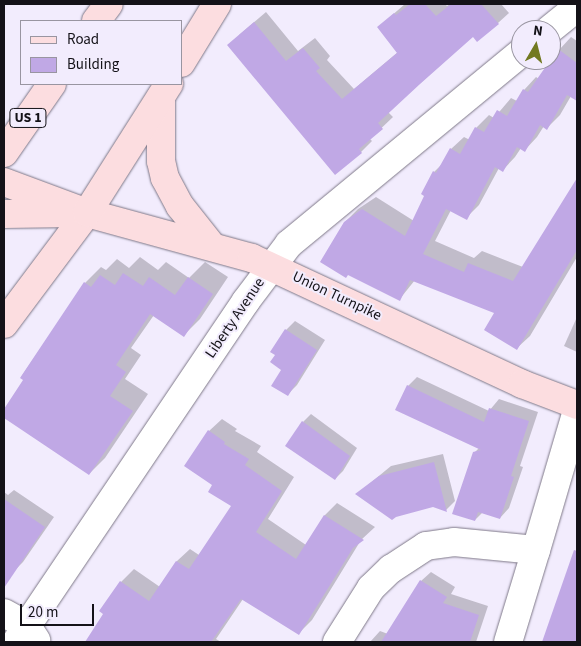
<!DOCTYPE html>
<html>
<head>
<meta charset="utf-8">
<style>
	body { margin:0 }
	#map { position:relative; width:581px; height:646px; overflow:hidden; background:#f2ecfd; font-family:"Source Sans 3",sans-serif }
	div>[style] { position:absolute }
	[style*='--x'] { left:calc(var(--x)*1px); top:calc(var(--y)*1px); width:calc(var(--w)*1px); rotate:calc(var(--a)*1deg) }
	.shadow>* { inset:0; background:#0003 }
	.building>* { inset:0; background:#c0a8e5 }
	.roads { filter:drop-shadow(0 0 1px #7e7888) drop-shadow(0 0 1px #7e7888) }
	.minor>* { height:28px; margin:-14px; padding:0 14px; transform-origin:14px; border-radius:14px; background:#fff }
	.major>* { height:28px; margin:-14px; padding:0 14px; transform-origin:14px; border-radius:14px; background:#fcdde0 }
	span { translate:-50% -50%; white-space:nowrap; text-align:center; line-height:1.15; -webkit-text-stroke:4px #f2ecfd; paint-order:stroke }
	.shield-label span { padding:1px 4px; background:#f2ecfd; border:1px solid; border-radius:4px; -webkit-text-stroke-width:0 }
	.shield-label { font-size:14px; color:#141218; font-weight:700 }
	.street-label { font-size:15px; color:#141218 }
	.frame { position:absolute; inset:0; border:5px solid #141218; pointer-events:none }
	.legend { position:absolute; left:20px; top:20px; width:162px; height:65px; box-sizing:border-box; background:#f2ecfd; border:1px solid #9995a1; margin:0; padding:6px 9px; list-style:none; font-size:15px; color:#141218 }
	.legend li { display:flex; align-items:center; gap:10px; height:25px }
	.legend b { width:25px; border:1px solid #9995a1 }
	.north { position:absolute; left:511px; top:20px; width:50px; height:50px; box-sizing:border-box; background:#f2ecfd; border:1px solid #9995a1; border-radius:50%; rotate:8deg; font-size:14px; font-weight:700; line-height:20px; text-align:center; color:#141218 }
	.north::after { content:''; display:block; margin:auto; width:18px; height:22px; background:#727922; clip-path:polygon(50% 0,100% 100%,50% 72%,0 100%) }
	.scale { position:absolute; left:20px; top:604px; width:74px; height:22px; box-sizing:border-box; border:2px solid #141218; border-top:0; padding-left:6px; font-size:15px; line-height:18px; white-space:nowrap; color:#141218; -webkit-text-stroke:4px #f2ecfd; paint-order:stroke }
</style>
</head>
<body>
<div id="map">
	<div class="shadow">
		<i style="clip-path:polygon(405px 4px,445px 4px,447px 6px,450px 4px,501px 4px,509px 13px,498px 23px,473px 36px,388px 112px,393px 117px,370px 139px,372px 141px,361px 152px,335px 174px,239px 35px,266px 12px,298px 51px,315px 38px,330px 56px,327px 60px,354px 89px,398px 52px,390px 17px)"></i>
		<i style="clip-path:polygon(571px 37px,577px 41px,577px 94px,574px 98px,571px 96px,560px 115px,547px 128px,544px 126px,537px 137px,525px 150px,521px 148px,515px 157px,503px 170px,499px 168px,479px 205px,466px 218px,451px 210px,435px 241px,474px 258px,482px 251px,523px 267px,577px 180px,577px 257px,530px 336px,517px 348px,496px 312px,415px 280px,399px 300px,345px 222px,358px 209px,376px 197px,414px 221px,426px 196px,434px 172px,444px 162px,451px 149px,464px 137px,470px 140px,476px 128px,489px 115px,494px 118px,511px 98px,517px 101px,524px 90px,536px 77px,539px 79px,559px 50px)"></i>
		<i style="clip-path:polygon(140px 257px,158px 270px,166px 262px,189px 278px,205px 262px,228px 277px,200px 319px,184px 335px,154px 315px,131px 348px,141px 355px,125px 379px,148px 394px,105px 458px,89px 474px,4px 417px,4px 411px,25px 379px,21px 377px,85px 283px,101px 267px,106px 270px,117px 259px,129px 268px)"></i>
		<i style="clip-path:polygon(577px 317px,577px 352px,564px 346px)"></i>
		<i style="clip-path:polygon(295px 321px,325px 340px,297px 385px,288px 394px,283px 369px,276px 355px,286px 330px)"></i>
		<i style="clip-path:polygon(417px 377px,489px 411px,499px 399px,538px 412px,520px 466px,523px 467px,509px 508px,500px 518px,483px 512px,475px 520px,474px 453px,479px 448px,408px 386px)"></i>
		<i style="clip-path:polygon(311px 414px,357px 448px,343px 471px,335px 479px,303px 422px)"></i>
		<i style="clip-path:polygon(222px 419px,237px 429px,235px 431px,261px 446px,257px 452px,294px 477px,268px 519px,306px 545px,325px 515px,337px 503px,375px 527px,361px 540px,312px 620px,299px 633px,243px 599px,216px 639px,221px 642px,95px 642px,89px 638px,105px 614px,100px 611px,121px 582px,134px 569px,160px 587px,177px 561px,190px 549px,199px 555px,233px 505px,214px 485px,209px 431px)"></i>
		<i style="clip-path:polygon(443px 454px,455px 501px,446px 510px,433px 506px,357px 494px,391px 466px)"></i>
		<i style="clip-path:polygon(14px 490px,54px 517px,23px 562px,14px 571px,4px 564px,4px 492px,8px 495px)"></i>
		<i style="clip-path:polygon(577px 548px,577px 642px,545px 642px)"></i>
		<i style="clip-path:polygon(431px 572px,455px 587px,451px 594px,488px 606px,476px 642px,370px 642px,380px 631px,388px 634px,421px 581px)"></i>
	</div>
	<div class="building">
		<i style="clip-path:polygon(410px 4px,425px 4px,436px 16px,451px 4px,481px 4px,499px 24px,477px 42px,473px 37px,420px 84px,378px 123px,383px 129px,359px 149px,362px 153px,335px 175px,227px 45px,254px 22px,286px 61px,303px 48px,320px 68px,316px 71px,342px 99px,397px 53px,377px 27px,394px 13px,396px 15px)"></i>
		<i style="clip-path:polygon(558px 49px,577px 63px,577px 101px,567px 95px,547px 130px,540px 125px,525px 152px,517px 147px,503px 172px,495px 167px,467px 220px,446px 209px,423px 254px,464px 272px,468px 263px,513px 281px,577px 178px,577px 250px,517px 350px,484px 330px,494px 313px,410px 280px,400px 301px,348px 275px,346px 278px,320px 262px,344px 222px,362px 209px,405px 236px,424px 196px,421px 194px,433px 171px,436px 173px,450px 148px,460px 154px,475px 127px,484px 132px,497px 110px,507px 116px,523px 89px,528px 92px)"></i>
		<i style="clip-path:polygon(123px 273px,143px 286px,149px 277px,175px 295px,188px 277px,213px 294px,184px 337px,150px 314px,116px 365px,126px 372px,110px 396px,133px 411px,89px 475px,4px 418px,4px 409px,23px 380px,20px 378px,84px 282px,91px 287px,100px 275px,115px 285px)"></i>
		<i style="clip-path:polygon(285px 329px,317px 350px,288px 396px,271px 386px,281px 370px,270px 362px,275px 355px,270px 352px)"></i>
		<i style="clip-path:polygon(407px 385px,484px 422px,489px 408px,529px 421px,511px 476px,514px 477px,500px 519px,478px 512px,475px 521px,452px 514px,473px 452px,481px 450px,395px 410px)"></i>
		<i style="clip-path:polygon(302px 421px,350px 456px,335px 480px,285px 446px)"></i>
		<i style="clip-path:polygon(208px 430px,225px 442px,224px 444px,249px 459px,245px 465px,282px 491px,256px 532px,296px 559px,324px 515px,364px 540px,353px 548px,299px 635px,241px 599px,211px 642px,85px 642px,103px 614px,99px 611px,120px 581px,149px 601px,176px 561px,189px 569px,231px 506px,208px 492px,212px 485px,184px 466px)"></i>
		<i style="clip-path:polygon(434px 462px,447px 512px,433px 507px,396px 517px,392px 520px,355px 494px,379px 476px)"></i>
		<i style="clip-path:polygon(4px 499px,45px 527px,4px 588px)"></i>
		<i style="clip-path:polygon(574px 550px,577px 551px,577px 642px,542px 642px)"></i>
		<i style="clip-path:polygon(420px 580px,447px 597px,443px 603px,479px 615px,470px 642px,381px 642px)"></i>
	</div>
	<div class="roads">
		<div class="minor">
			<i style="--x:549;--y:30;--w:36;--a:-39"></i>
			<i style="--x:536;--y:550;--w:145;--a:-73.6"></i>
			<i style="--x:4;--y:613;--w:26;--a:29"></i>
			<i style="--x:27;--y:626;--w:17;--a:57"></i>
			<i style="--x:16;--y:642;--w:411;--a:-56"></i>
			<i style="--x:246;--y:301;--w:71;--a:-53"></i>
			<i style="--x:289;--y:244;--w:301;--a:-39.5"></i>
			<i style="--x:337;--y:642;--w:64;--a:-57.8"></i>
			<i style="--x:371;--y:588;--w:28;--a:-44"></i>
			<i style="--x:391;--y:569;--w:42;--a:-33.3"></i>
			<i style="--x:426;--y:546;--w:28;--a:-8"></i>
			<i style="--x:454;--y:542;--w:82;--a:5.6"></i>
			<i style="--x:536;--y:550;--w:96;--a:106.9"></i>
		</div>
		<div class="major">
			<i style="--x:96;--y:21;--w:21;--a:-53"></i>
			<i style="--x:181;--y:63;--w:69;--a:-58.6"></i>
			<i style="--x:161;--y:97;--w:64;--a:90"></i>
			<i style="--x:161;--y:161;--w:17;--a:77"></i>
			<i style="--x:165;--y:178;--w:32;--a:62"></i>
			<i style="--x:180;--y:206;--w:50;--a:51.5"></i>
			<i style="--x:4;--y:153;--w:84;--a:-55.2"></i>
			<i style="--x:4;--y:182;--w:89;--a:20.5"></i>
			<i style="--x:87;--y:213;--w:171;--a:15.3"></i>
			<i style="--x:252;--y:258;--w:298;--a:25"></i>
			<i style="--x:522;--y:384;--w:59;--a:20.9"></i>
			<i style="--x:4;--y:214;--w:69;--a:-0.8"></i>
			<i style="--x:4;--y:324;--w:139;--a:-53.2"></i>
			<i style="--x:87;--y:213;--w:153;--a:-57.6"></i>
		</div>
	</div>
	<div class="shield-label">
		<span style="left:28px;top:118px">US 1</span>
	</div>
	<div class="street-label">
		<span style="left:337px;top:296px;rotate:25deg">Union Turnpike</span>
		<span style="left:235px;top:318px;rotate:-56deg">Liberty Avenue</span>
	</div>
	<div class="frame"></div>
	<ul class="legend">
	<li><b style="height:6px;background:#fcdde0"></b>Road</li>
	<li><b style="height:14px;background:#c0a8e5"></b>Building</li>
	</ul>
	<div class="north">N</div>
	<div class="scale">20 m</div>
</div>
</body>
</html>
